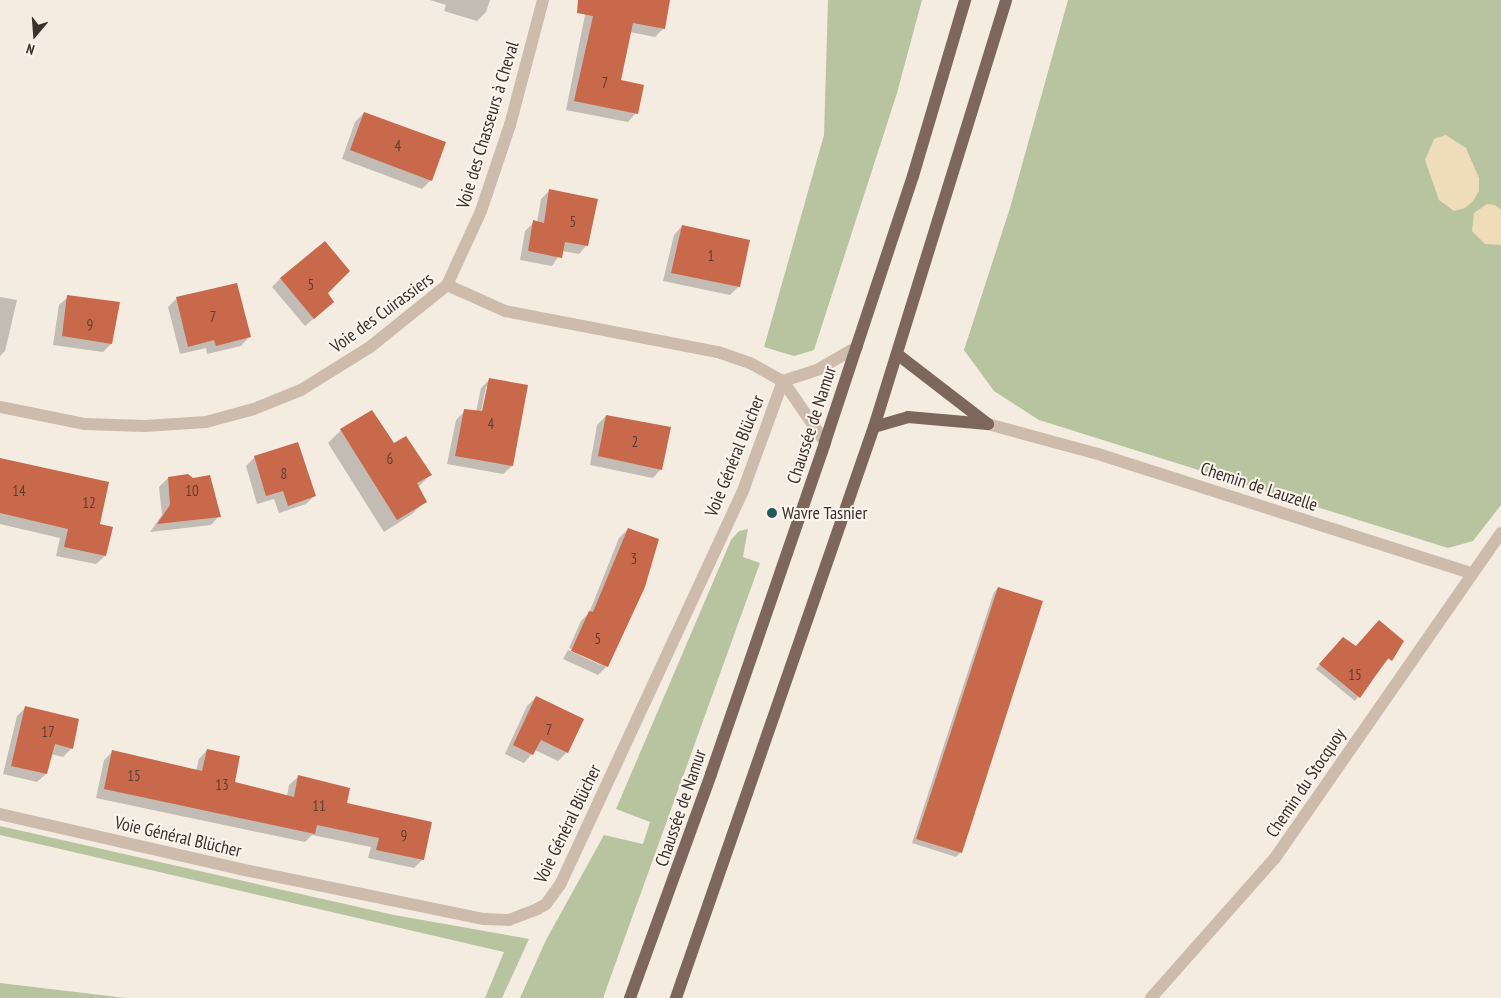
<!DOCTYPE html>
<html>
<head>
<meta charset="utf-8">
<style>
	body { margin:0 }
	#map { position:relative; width:1501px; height:998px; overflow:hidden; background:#f4ebe1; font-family:"PT Sans Narrow",sans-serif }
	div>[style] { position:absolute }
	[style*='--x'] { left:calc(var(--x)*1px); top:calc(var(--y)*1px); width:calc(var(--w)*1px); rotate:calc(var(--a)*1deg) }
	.green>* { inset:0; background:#b8c4a0 }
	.sand>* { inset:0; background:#efdcb8 }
	.shadow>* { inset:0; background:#0003 }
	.building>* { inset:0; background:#c8694b }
	.minor>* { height:12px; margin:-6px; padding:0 6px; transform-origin:6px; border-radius:6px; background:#cdbbac }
	.tertiary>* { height:12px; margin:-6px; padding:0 6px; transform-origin:6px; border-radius:6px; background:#cdbbac }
	.primary>* { height:12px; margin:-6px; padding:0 6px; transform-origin:6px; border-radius:6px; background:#7d675c }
	.dots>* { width:14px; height:14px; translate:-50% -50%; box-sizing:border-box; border:2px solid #fbf5ee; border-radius:50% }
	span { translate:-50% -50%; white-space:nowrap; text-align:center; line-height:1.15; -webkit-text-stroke:4px #fbf5ee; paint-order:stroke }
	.number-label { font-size:15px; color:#5e3e33 }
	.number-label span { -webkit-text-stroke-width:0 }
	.street-label { font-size:18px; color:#3b302b }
	.poi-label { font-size:18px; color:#3b302b }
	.left { translate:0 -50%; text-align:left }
	.north { position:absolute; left:10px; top:10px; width:50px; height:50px; -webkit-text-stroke:4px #fbf5ee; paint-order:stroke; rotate:198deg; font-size:14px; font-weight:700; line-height:20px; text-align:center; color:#3b302b }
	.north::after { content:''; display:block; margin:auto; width:18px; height:22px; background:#3b302b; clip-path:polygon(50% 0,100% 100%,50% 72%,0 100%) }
</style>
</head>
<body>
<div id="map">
	<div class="green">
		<i style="clip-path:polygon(828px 0,922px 0,897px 93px,814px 350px,794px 356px,764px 347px,824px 135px)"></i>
		<i style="clip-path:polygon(1068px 0,1501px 0,1501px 505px,1473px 541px,1448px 548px,1039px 420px,994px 391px,964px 350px,1010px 208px)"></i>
		<i style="clip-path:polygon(748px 529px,743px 557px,760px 563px,603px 998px,520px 998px,546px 940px,604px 835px,643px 844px,650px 822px,616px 809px,731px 540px,739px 531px)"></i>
		<i style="clip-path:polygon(0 826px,394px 915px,529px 939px,502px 998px,485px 998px,504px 952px,0 835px)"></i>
		<i style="clip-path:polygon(0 983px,126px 998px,0 998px)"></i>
	</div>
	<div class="sand">
		<i style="clip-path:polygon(1446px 135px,1466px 148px,1479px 178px,1479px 191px,1473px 201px,1465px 208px,1454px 211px,1439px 200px,1425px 160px,1434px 139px)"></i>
		<i style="clip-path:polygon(1487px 204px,1495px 205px,1501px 210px,1501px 245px,1485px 244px,1472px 231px,1474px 213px)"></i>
	</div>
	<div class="shadow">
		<i style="clip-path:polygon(430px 0,490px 0,486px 12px,477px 21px,444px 11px,446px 5px)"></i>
		<i style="clip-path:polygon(588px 0,669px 0,664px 28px,655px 37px,630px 32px,620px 81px,636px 113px,628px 122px,566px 110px)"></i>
		<i style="clip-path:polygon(364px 113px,431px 180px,422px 189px,342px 159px,355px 122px)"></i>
		<i style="clip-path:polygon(550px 190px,587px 245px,579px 254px,562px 251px,552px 266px,520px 260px,525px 231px,534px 222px,537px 223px,541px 199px)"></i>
		<i style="clip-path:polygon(682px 226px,739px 286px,730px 295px,663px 281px,674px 235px)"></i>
		<i style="clip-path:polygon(281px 278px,326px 293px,324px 310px,305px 326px,272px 287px)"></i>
		<i style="clip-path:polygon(0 297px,17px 300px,5px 351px,0 356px)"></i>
		<i style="clip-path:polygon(68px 297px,111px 344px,103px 352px,53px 345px,59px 305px)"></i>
		<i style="clip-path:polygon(177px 298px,249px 337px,241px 346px,207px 354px,206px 348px,180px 354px,168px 307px)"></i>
		<i style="clip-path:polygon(evenodd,490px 379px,512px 466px,503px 474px,447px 464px,456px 420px,465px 411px,476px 412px,481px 388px,490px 379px,486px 387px,489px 387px,482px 418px,480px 417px,486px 387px)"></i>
		<i style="clip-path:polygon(606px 416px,661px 469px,653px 478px,590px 465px,597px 425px)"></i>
		<i style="clip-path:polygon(341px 430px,393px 445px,430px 475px,418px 487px,425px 501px,412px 514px,384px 532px,328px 443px)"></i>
		<i style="clip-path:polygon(255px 457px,315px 495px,306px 504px,279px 513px,274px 499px,257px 504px,246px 466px)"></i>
		<i style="clip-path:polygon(0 463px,99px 525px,105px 556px,96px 564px,56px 556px,60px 538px,0 524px)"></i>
		<i style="clip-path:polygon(168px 478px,219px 516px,211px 525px,150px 532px,162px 515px,159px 487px)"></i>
		<i style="clip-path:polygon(628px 529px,607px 666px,598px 675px,563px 659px,568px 650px,605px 667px,569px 648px,581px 621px,589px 613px,619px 538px)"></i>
		<i style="clip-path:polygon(998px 588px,1042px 602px,960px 853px,956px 857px,912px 843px,994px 592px)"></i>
		<i style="clip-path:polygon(1403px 641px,1355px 701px,1316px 669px,1339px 642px,1356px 648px)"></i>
		<i style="clip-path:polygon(536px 697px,567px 752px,558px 761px,535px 750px,524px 763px,505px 754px,527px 706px)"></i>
		<i style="clip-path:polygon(25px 708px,72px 748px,63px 757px,51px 754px,46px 774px,37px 782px,3px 774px,17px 716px)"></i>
		<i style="clip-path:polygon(207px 750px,233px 783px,287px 796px,289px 785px,298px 777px,346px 804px,423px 859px,414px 868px,368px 858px,371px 847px,312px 835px,305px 842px,96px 798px,104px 760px,113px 751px,196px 771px,199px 759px)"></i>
	</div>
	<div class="building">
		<i style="clip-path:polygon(578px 0,670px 0,665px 29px,633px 23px,621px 80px,644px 85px,638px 114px,574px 101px,593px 16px,577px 13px)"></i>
		<i style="clip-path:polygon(364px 112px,446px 142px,432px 181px,350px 150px)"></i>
		<i style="clip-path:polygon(549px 189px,598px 199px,588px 246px,565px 242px,562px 258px,528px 251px,533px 220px,544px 223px)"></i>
		<i style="clip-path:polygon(682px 225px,750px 240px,740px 287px,671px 273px)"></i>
		<i style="clip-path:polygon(325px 241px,350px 271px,328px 293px,334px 302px,314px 319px,280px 278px)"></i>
		<i style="clip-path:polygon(237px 283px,251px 337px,216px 346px,214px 340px,188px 347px,176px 297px)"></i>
		<i style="clip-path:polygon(67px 295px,120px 302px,112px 344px,62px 336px)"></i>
		<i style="clip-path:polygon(489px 378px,528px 385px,513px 466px,455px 456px,464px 409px,482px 411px)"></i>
		<i style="clip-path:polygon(372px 410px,394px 443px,406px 436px,432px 475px,417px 483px,427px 502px,397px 520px,340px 429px)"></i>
		<i style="clip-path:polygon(606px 415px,671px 427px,662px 470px,598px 456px)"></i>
		<i style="clip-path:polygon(298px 442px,316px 496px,288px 506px,283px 491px,266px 496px,254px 456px)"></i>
		<i style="clip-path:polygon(0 458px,109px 482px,100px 524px,113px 527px,106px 556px,64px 547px,68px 529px,0 513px)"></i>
		<i style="clip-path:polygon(188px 474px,193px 478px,210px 475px,221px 517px,157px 524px,170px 505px,168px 477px)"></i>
		<i style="clip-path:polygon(628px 528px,659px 539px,645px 587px,608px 667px,571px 651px,589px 611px,593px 612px)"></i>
		<i style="clip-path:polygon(998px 587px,1043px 601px,962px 853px,916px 839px)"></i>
		<i style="clip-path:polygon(1379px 620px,1404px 641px,1392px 661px,1388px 658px,1360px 698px,1319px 664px,1343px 637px,1356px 646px)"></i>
		<i style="clip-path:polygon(536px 696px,584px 719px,568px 753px,541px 740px,533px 755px,513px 745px)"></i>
		<i style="clip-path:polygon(25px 706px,79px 719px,73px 749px,55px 744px,47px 774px,11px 766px)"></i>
		<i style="clip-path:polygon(207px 749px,240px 756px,235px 782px,294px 797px,298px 775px,350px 788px,347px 803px,432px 822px,424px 860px,376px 850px,379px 838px,317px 825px,315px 834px,104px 789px,112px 750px,202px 771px)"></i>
	</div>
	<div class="minor">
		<i style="--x:447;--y:285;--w:81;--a:-65.3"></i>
		<i style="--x:481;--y:211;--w:91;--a:-71.4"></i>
		<i style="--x:510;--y:125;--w:129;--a:-75.2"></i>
		<i style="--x:783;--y:381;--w:38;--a:-18"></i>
		<i style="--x:819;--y:369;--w:44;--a:-30.1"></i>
		<i style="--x:0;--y:407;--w:87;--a:11.3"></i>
		<i style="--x:85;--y:424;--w:60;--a:1.9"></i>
		<i style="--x:145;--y:426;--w:61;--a:-3.8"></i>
		<i style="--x:206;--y:422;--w:50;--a:-15.2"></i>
		<i style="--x:254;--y:409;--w:51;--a:-22"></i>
		<i style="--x:301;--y:390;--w:81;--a:-31.9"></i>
		<i style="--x:370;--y:347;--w:99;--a:-38.8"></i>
		<i style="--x:447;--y:285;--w:64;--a:24.1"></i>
		<i style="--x:505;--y:311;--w:217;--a:10.9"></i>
		<i style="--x:718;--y:352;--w:34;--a:19"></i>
		<i style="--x:750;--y:363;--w:38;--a:29"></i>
		<i style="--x:783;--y:381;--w:74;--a:55.5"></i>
		<i style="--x:0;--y:814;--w:246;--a:12.9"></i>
		<i style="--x:240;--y:869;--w:249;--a:11.6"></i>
		<i style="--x:484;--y:919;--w:25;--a:2"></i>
		<i style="--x:509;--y:920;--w:30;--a:-21"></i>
		<i style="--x:537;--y:909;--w:10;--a:-29"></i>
		<i style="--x:546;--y:904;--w:24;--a:-54"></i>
		<i style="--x:560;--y:885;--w:438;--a:-65.1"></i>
		<i style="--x:744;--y:488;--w:114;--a:-70"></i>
	</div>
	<div class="tertiary">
		<i style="--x:988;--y:424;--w:114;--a:15.3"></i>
		<i style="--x:1098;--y:454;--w:392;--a:17.7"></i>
		<i style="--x:1151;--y:998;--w:187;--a:-48.5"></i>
		<i style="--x:1275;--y:858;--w:396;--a:-55.2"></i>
	</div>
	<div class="primary">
		<i style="--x:897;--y:354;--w:115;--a:37.6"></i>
		<i style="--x:874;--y:427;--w:35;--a:-16"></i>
		<i style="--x:908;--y:417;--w:80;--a:5"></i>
		<i style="--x:630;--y:998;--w:238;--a:-70.1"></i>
		<i style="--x:711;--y:774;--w:351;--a:-71"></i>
		<i style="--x:825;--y:442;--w:280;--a:-71.7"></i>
		<i style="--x:913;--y:176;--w:184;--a:-73.5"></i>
		<i style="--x:676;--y:998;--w:604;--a:-70.88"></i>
		<i style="--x:874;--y:427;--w:447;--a:-72.8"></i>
	</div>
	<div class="dots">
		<i style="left:772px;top:513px;background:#1f5a5e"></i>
	</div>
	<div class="number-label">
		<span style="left:605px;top:83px">7</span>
		<span style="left:398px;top:146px">4</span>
		<span style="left:573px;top:222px">5</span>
		<span style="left:711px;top:256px">1</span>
		<span style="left:311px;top:285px">5</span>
		<span style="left:213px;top:317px">7</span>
		<span style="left:90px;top:325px">9</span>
		<span style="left:491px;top:424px">4</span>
		<span style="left:635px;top:442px">2</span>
		<span style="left:390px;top:459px">6</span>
		<span style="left:284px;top:474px">8</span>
		<span style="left:19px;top:491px">14</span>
		<span style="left:192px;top:491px">10</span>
		<span style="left:89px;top:503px">12</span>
		<span style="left:634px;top:559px">3</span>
		<span style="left:598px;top:639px">5</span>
		<span style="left:1355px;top:675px">15</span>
		<span style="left:549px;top:730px">7</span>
		<span style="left:48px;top:732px">17</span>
		<span style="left:134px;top:776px">15</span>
		<span style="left:222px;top:785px">13</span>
		<span style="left:319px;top:806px">11</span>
		<span style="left:404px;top:836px">9</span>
	</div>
	<div class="street-label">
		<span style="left:488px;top:125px;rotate:-73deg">Voie des Chasseurs à Cheval</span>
		<span style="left:382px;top:313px;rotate:-36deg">Voie des Cuirassiers</span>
		<span style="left:812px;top:425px;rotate:-72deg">Chaussée de Namur</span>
		<span style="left:735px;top:456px;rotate:-68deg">Voie Général Blücher</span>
		<span style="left:1259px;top:487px;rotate:18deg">Chemin de Lauzelle</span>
		<span style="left:1306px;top:783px;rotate:-56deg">Chemin du Stocquoy</span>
		<span style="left:681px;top:808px;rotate:-71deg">Chaussée de Namur</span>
		<span style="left:568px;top:824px;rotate:-64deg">Voie Général Blücher</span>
		<span style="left:178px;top:837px;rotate:13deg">Voie Général Blücher</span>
	</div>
	<div class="poi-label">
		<span class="left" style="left:782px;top:513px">Wavre Tasnier</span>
	</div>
	<div class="north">N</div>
</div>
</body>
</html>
